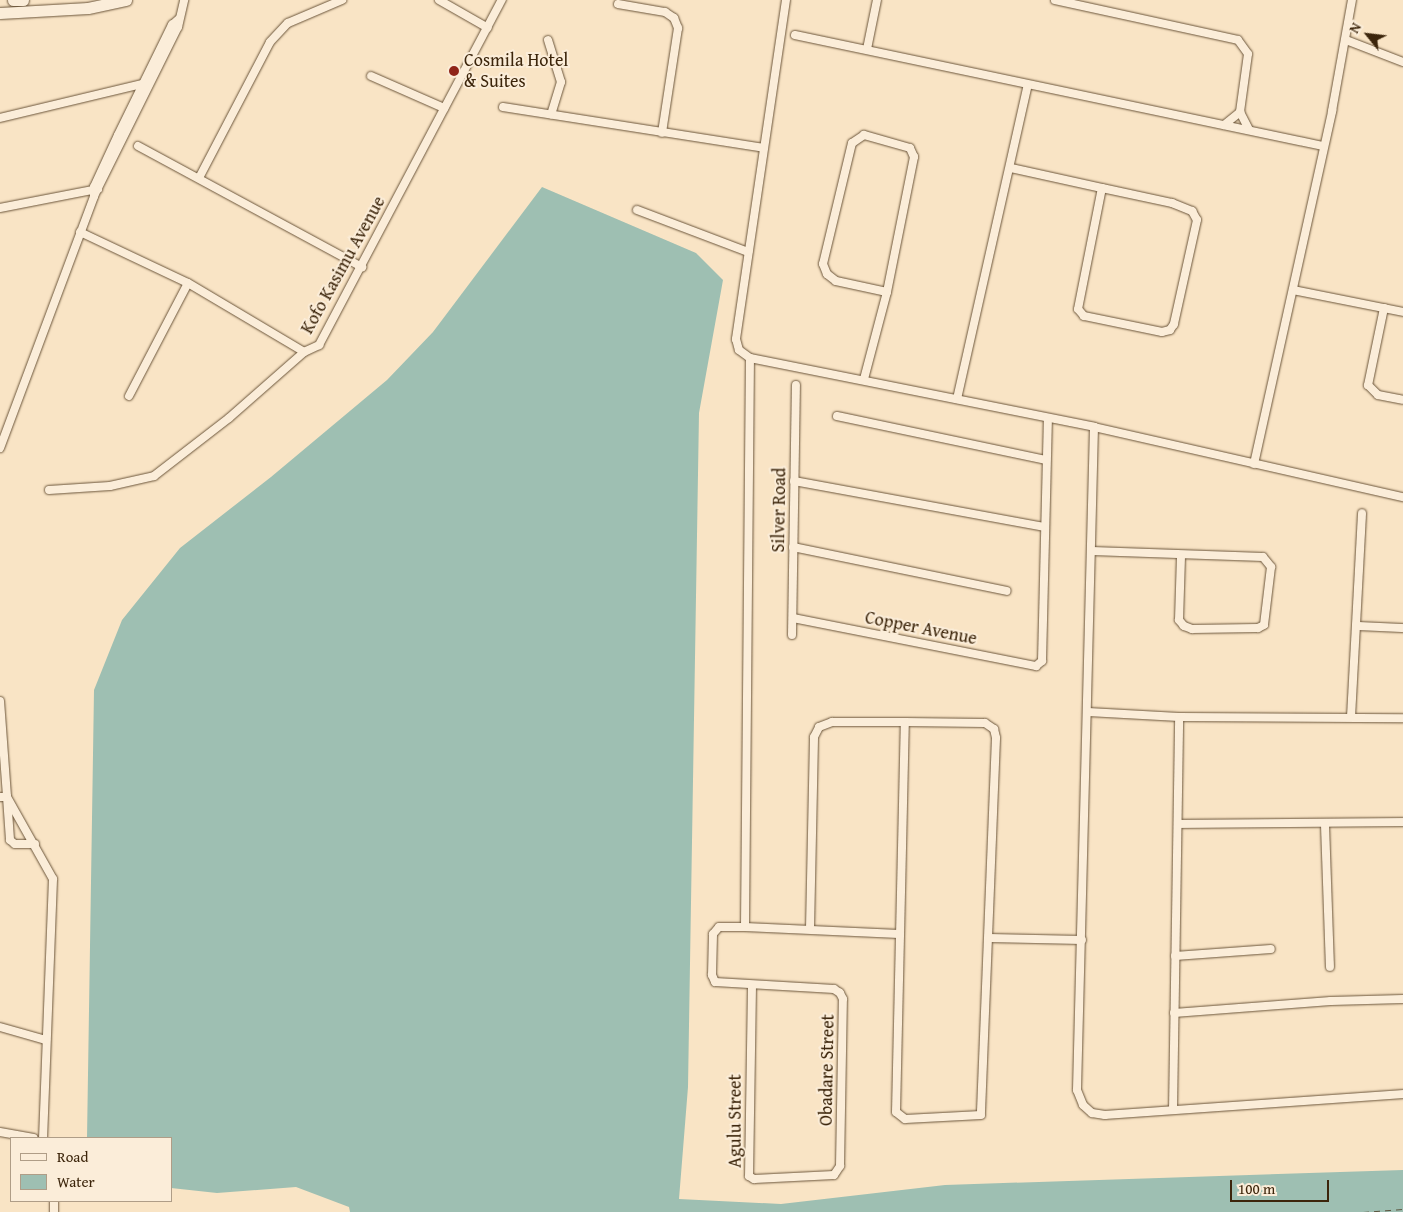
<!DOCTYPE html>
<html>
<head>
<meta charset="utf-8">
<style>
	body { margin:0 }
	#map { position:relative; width:1403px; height:1212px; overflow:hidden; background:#f9e4c5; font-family:"Gentium Book Plus",serif }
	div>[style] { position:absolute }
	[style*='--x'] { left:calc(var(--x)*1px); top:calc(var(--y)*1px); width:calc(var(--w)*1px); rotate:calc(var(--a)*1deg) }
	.water>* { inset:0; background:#9ebfb2 }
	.ferry>* { height:1px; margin-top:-0.5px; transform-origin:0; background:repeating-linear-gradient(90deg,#59533d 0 6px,transparent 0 11px) }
	.roads { filter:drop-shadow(0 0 1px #6b553a) drop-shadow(0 0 1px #6b553a) }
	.street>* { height:8px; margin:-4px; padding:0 4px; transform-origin:4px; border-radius:4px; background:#fbedd9 }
	.secondary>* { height:11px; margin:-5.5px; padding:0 5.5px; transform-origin:5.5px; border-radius:5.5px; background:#fbedd9 }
	.dots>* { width:14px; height:14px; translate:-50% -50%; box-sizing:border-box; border:2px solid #fbedd9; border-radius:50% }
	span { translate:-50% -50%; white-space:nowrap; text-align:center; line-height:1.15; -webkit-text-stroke:4px #fbedd9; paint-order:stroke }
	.poi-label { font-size:18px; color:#3c250b }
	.left { translate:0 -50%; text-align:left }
	.street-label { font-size:18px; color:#3c250b }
	.legend { position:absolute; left:10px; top:1137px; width:162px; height:65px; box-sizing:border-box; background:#fbedd9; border:1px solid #af9d87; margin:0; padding:6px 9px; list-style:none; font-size:15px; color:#3c250b }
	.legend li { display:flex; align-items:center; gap:10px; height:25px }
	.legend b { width:25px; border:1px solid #af9d87 }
	.north { position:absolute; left:1343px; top:10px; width:50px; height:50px; -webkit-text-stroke:4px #fbedd9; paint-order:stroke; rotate:299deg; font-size:14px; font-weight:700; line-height:20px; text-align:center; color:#3c250b }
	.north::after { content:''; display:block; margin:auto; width:18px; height:22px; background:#3c250b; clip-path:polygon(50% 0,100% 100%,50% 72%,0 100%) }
	.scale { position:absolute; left:1230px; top:1180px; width:99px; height:22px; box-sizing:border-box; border:2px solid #3c250b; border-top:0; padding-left:6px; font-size:15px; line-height:18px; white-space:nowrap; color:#3c250b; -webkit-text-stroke:4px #fbedd9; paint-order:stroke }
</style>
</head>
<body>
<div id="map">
	<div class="water">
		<i style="clip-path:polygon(542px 187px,696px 253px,723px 280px,699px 413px,688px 1087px,679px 1199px,781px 1204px,945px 1185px,1403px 1170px,1403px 1212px,350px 1212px,349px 1207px,296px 1187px,217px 1193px,171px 1188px,171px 1138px,87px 1138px,94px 690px,122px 620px,180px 548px,271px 477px,387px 380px,433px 332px)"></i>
	</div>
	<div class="ferry">
		<i style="--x:1363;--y:1212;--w:40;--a:-4.3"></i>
	</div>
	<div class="roads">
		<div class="street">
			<i style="--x:439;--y:0;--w:56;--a:29.7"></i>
			<i style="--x:786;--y:0;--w:343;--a:98.4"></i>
			<i style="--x:736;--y:339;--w:11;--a:75"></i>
			<i style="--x:739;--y:350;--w:14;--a:36"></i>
			<i style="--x:750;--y:358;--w:351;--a:11.3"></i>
			<i style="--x:1094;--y:427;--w:317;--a:12.8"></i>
			<i style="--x:1055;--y:0;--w:187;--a:12.3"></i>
			<i style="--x:1238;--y:40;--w:17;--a:54"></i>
			<i style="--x:1248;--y:54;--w:59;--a:97.9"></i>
			<i style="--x:1240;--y:112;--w:20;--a:63"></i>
			<i style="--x:618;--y:4;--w:48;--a:9.7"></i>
			<i style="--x:665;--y:12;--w:11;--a:34"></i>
			<i style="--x:674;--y:18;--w:11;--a:68"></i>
			<i style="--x:678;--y:28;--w:106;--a:98.7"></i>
			<i style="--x:795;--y:35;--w:540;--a:11.87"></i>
			<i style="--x:548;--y:40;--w:44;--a:72.8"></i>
			<i style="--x:561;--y:82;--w:34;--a:107"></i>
			<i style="--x:1346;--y:40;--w:61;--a:21.1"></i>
			<i style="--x:867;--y:49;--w:50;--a:-78.5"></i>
			<i style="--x:371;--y:76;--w:80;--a:23.7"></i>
			<i style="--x:503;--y:107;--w:264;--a:8.9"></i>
			<i style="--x:0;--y:118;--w:150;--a:-13.5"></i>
			<i style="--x:1224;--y:125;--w:21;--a:-39"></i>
			<i style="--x:138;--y:146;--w:255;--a:28.4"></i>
			<i style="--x:1011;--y:168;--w:93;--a:12.4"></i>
			<i style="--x:199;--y:178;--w:153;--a:-62.4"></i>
			<i style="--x:270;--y:42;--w:26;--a:-47"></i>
			<i style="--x:288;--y:23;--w:59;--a:-23.1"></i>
			<i style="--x:1102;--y:188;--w:72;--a:12.1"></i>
			<i style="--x:1172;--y:203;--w:22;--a:22"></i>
			<i style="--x:1192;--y:211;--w:10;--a:61"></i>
			<i style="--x:1197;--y:220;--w:107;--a:102.5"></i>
			<i style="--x:1174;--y:324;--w:7;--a:124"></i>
			<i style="--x:1170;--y:330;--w:8;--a:166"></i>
			<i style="--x:1162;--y:332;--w:80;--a:-168.4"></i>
			<i style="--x:1084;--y:316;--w:9;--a:-131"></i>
			<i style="--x:1078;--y:309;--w:123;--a:-78.8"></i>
			<i style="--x:94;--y:196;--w:9;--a:-90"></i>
			<i style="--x:94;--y:187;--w:57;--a:-65.2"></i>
			<i style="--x:118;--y:135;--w:123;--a:-63.9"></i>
			<i style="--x:172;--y:25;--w:9;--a:-41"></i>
			<i style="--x:0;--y:208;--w:100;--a:-11"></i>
			<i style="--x:637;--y:210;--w:119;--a:20.7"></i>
			<i style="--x:80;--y:232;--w:119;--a:25.3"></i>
			<i style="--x:188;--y:283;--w:135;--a:30.7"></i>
			<i style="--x:1293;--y:290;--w:112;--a:11.3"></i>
			<i style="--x:1384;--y:308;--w:79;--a:101.7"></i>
			<i style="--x:1368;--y:385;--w:14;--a:45"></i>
			<i style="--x:1378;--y:395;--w:25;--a:11"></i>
			<i style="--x:864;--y:379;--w:90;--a:-75.2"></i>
			<i style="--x:887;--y:292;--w:138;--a:-78.7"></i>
			<i style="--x:914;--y:157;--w:10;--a:-114"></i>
			<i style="--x:910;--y:148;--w:48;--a:-164.2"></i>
			<i style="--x:864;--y:135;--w:14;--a:146"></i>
			<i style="--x:852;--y:143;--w:124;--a:103.5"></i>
			<i style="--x:823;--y:264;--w:11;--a:68"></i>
			<i style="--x:827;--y:274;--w:11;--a:38"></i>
			<i style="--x:836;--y:281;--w:52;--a:12.2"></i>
			<i style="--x:129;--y:396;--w:127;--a:-62.4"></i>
			<i style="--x:957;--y:399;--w:322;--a:-77.3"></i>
			<i style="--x:837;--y:416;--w:213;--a:11.9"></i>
			<i style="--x:1094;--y:427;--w:663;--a:91.47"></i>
			<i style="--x:1077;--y:1090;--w:16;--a:68"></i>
			<i style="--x:1083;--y:1105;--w:12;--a:42"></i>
			<i style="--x:1092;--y:1113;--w:13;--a:9"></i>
			<i style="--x:1105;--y:1115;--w:299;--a:-4"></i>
			<i style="--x:0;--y:448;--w:269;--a:-69.5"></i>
			<i style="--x:94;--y:196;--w:189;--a:-63.6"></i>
			<i style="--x:178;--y:27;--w:28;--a:-77"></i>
			<i style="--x:1254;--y:464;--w:362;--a:-77.5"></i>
			<i style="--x:1332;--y:111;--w:113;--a:-79.8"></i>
			<i style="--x:794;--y:481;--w:254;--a:10.4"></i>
			<i style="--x:49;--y:490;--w:61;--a:-3.8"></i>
			<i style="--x:110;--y:486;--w:45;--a:-12.8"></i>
			<i style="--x:154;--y:476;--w:95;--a:-37.7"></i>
			<i style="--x:229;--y:418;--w:100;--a:-41.3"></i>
			<i style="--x:304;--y:352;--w:17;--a:-25"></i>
			<i style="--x:319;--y:345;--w:391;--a:-62.1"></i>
			<i style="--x:793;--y:547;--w:218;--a:11.6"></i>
			<i style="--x:1092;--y:551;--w:171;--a:2"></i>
			<i style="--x:1263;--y:557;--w:13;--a:51"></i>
			<i style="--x:1271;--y:567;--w:58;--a:96.9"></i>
			<i style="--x:1264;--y:625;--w:7;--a:153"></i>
			<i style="--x:1258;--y:628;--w:66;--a:179.1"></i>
			<i style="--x:1192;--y:629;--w:9;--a:-159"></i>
			<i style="--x:1184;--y:626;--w:8;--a:-130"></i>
			<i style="--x:1179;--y:620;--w:64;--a:-88.2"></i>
			<i style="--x:793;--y:618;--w:248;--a:11.2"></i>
			<i style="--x:1036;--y:666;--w:8;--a:-40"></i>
			<i style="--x:1042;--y:661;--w:243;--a:-88.6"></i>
			<i style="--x:1357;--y:626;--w:46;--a:2.5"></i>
			<i style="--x:792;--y:635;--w:250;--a:-89.1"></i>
			<i style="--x:0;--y:701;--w:96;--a:85.8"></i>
			<i style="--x:7;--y:797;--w:94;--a:60.7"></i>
			<i style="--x:53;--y:879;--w:259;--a:92.2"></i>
			<i style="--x:1088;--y:712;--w:91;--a:3.1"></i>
			<i style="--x:1179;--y:717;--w:224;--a:0.3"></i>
			<i style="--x:1351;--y:717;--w:204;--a:-86.9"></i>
			<i style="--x:0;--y:797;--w:7;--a:0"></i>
			<i style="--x:7;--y:797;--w:43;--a:86"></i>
			<i style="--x:10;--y:840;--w:6;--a:39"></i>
			<i style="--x:15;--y:844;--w:20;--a:0"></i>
			<i style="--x:1178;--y:824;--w:225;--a:-0.5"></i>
			<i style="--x:1325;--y:825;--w:142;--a:88"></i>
			<i style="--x:745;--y:927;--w:569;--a:-89.5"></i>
			<i style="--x:810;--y:929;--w:192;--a:-88.8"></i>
			<i style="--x:814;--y:737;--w:11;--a:-63"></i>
			<i style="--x:819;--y:727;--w:14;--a:-21"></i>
			<i style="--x:832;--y:722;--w:73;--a:0"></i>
			<i style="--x:905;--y:722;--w:80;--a:0.7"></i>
			<i style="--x:985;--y:723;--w:11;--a:34"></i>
			<i style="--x:994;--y:729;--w:9;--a:77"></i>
			<i style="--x:996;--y:738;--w:377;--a:92.3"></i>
			<i style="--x:981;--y:1115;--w:76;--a:177"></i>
			<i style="--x:905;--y:1119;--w:11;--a:-142"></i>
			<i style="--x:896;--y:1112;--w:390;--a:-88.7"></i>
			<i style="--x:989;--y:938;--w:93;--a:1.2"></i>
			<i style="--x:1175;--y:956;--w:96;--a:-4.2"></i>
			<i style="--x:752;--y:986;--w:190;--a:90.9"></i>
			<i style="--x:749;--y:1176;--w:6;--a:31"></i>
			<i style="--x:754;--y:1179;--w:80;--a:-2.9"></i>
			<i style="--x:834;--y:1175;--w:11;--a:-56"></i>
			<i style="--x:840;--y:1166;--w:167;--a:-89"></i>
			<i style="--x:843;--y:999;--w:7;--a:-117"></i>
			<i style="--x:840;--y:993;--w:7;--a:-146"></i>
			<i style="--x:834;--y:989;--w:119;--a:-176.6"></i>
			<i style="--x:715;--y:982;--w:8;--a:-113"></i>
			<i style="--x:712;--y:975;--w:41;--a:-88.6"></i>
			<i style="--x:713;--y:934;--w:9;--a:-49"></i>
			<i style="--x:719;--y:927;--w:26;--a:0"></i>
			<i style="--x:745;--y:927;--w:154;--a:2.6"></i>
			<i style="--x:1174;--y:1013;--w:157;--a:-4.4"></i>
			<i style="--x:1331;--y:1001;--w:72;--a:-1.6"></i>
			<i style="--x:0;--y:1027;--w:48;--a:15.8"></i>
			<i style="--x:1173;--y:1110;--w:393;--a:-89.1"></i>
			<i style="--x:0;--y:1132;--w:34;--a:10"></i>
			<i style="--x:54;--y:1201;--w:11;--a:90"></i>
		</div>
		<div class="secondary">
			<i style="--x:13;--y:0;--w:10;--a:0"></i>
			<i style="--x:0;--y:13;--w:88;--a:-3.3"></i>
			<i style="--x:88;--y:8;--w:39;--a:-12"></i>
		</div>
	</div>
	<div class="dots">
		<i style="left:454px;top:71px;background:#8f2418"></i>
	</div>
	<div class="poi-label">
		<span class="left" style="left:464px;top:71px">Cosmila Hotel<br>&amp; Suites</span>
	</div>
	<div class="street-label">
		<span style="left:343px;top:265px;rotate:-61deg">Kofo Kasimu Avenue</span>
		<span style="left:779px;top:510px;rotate:-89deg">Silver Road</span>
		<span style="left:921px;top:628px;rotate:11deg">Copper Avenue</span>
		<span style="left:827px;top:1070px;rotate:-89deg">Obadare Street</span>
		<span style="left:735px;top:1121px;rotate:-90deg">Agulu Street</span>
	</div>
	<ul class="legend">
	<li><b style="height:6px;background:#fbedd9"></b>Road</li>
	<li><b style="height:14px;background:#9ebfb2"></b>Water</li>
	</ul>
	<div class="north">N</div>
	<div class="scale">100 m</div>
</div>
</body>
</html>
